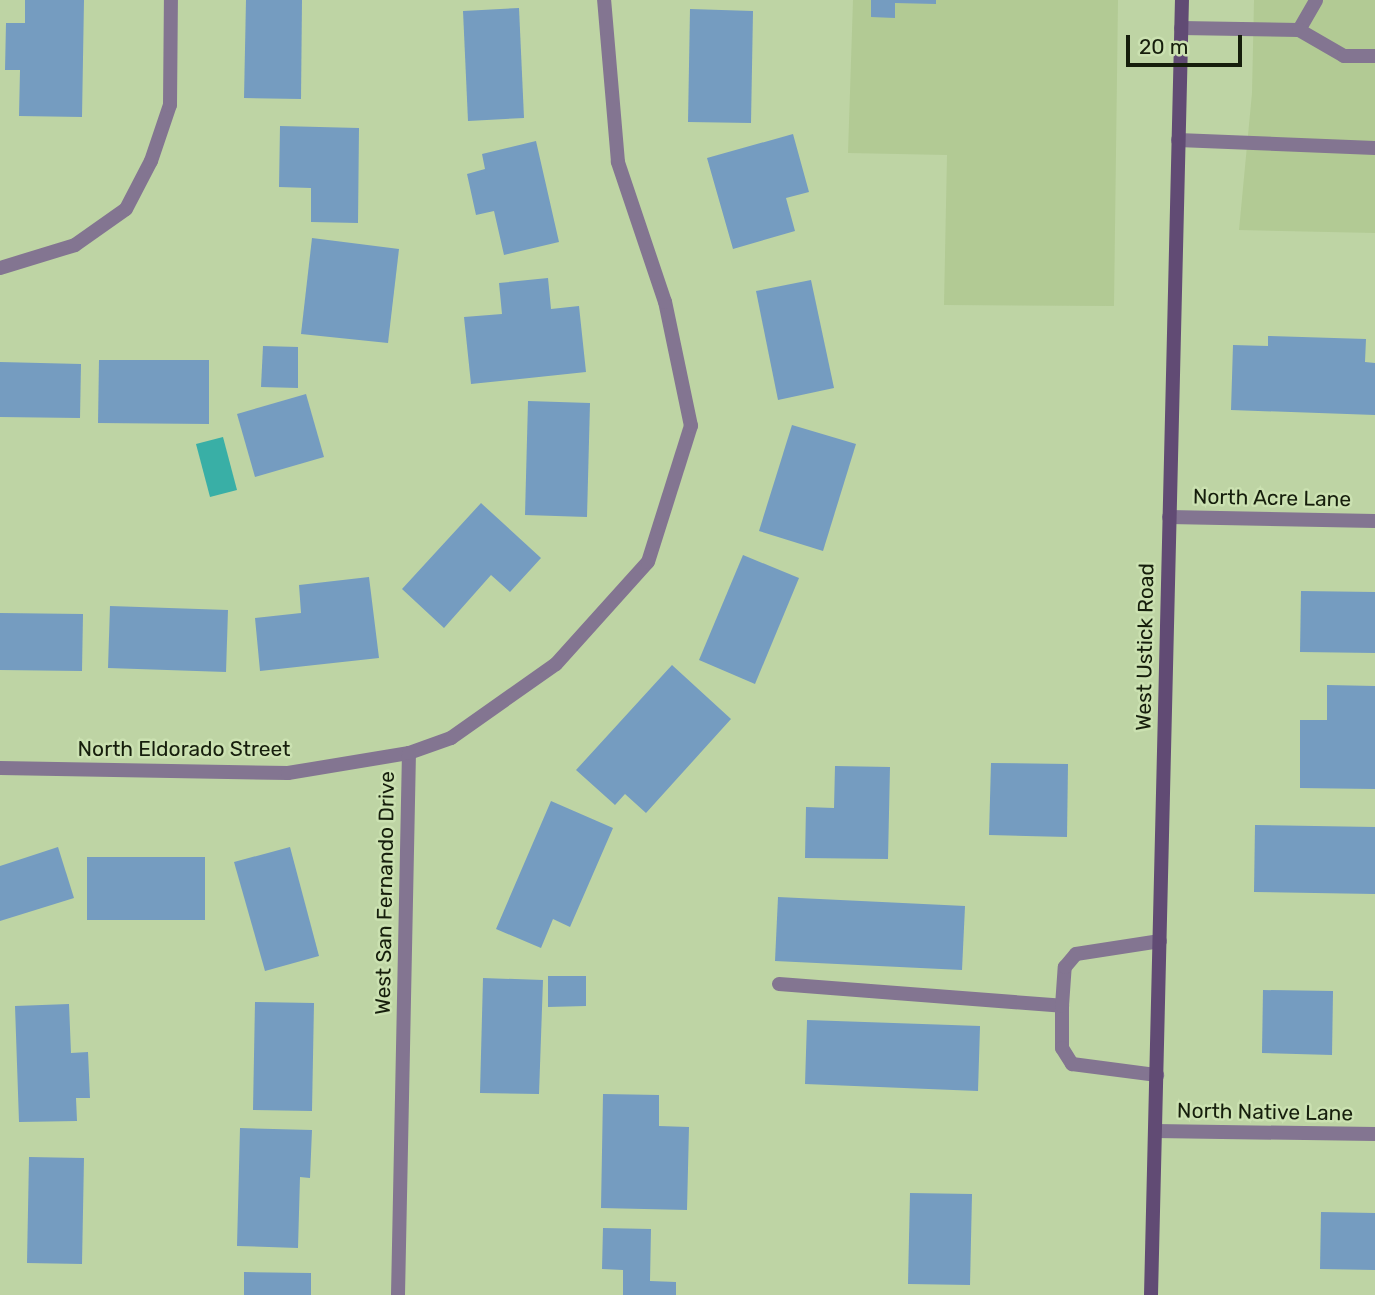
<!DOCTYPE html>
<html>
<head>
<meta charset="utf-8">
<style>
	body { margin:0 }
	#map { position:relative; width:1375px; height:1295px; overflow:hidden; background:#bed4a4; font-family:Rubik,sans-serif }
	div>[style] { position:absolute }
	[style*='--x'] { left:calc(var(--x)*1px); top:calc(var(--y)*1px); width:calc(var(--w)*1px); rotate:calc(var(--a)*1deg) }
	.built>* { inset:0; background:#b2ca94 }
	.water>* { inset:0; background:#39afa6 }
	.building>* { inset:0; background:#759cc0 }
	.service>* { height:14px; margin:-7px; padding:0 7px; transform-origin:7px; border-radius:7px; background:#837591 }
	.minor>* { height:14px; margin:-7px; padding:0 7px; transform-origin:7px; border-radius:7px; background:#837591 }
	.secondary>* { height:14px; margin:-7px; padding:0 7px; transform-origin:7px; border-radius:7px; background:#614b74 }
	span { translate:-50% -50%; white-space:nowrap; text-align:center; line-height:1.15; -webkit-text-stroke:5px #cbe1b1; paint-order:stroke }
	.street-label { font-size:21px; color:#161e0c }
	.scale { position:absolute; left:1126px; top:35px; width:116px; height:32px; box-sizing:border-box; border:4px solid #161e0c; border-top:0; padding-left:9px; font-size:21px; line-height:24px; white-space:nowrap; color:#161e0c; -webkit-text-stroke:5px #cbe1b1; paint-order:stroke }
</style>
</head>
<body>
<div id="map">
	<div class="built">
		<i style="clip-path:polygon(853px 0,1118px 0,1114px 306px,944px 305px,947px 155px,848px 153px)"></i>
		<i style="clip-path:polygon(1254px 0,1375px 0,1375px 233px,1239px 230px,1252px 93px)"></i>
	</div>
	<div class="water">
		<i style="clip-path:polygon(223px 437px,237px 490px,210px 497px,196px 444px)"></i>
	</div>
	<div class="building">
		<i style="clip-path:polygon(25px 0,84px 0,82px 117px,19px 116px,20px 70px,5px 70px,6px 23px,25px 23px)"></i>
		<i style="clip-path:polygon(246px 0,302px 0,301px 99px,244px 98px)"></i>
		<i style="clip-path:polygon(871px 0,936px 0,936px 4px,895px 3px,895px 18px,871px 17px)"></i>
		<i style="clip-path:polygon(519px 8px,524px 118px,468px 121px,463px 11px)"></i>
		<i style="clip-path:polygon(690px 9px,753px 11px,751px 123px,688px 122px)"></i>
		<i style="clip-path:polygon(280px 126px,359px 128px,358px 223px,311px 222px,311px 188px,279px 187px)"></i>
		<i style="clip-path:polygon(793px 134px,809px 192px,786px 198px,795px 231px,733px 249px,707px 158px)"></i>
		<i style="clip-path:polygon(536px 141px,559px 242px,504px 255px,494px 211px,476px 215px,467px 174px,485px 169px,482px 154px)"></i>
		<i style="clip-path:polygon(312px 238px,399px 249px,388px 343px,301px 334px)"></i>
		<i style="clip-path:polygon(548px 278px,551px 309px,579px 306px,586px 372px,471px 384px,464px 317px,502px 314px,499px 283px)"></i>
		<i style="clip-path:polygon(811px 280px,834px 388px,778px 400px,756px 291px)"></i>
		<i style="clip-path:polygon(1268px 336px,1366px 339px,1365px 362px,1375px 363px,1375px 415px,1231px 410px,1233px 345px,1268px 346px)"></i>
		<i style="clip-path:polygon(263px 346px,298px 347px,298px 388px,261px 387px)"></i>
		<i style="clip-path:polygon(99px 360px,209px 360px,209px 424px,98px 423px)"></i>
		<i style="clip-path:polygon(0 362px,81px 364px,80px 418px,0 417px)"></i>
		<i style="clip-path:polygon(306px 394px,324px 457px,255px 477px,237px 414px)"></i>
		<i style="clip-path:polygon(528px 401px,590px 403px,587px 517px,525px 515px)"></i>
		<i style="clip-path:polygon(792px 425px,856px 444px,823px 551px,759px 531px)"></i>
		<i style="clip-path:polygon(481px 503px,541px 558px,510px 592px,491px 575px,444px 628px,402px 589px)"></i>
		<i style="clip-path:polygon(743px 555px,799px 578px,755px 684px,699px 660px)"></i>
		<i style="clip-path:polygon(369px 577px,379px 658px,260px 671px,255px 618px,301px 613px,299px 585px)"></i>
		<i style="clip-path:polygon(1301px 591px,1375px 592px,1375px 653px,1300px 652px)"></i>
		<i style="clip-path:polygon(110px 606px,228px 610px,226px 672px,108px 668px)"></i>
		<i style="clip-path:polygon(0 613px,83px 614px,82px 671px,0 670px)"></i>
		<i style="clip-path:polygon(672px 665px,731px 719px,646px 813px,625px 794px,615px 805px,576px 770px)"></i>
		<i style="clip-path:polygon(1327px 685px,1375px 686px,1375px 789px,1300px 788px,1300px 720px,1327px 720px)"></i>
		<i style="clip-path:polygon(991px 763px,1068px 764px,1067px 837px,989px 835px)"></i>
		<i style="clip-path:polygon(835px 766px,890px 767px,888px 859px,805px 858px,806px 807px,834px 808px)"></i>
		<i style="clip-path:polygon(551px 801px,613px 828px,570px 927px,553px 919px,541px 948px,496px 929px)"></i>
		<i style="clip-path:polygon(1255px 825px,1375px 827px,1375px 894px,1254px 892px)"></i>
		<i style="clip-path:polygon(58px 847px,74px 898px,0 921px,0 866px)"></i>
		<i style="clip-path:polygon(290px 847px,319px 956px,265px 971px,234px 862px)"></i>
		<i style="clip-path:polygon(87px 857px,205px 857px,205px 920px,87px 920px)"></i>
		<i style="clip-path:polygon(778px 897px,965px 906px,962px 970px,775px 961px)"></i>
		<i style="clip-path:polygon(548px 976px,586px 976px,586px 1006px,548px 1007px)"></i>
		<i style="clip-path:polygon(483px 978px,543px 980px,539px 1094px,480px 1093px)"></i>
		<i style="clip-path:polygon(1263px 990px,1333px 991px,1332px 1055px,1262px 1053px)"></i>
		<i style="clip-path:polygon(255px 1002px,314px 1003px,312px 1111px,253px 1110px)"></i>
		<i style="clip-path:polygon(69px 1004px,71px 1053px,88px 1052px,90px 1098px,76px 1098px,77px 1121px,19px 1122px,15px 1006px)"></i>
		<i style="clip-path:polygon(807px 1020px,980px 1026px,978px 1091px,805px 1084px)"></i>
		<i style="clip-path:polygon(603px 1094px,659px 1095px,659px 1126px,689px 1127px,687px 1210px,601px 1208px)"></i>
		<i style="clip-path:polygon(240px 1128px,312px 1130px,310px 1178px,300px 1177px,298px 1248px,237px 1246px)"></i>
		<i style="clip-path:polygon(29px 1157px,84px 1158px,82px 1264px,27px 1263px)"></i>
		<i style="clip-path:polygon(910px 1193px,972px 1194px,970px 1285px,908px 1284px)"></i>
		<i style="clip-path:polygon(1321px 1212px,1375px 1213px,1375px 1270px,1320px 1269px)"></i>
		<i style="clip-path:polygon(603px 1228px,651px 1229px,650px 1281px,676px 1282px,676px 1295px,623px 1295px,623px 1270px,602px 1269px)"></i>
		<i style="clip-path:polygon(244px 1272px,311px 1273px,311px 1295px,244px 1295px)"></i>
	</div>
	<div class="service">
		<i style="--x:1181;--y:28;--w:118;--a:1"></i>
		<i style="--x:1299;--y:30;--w:34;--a:-60"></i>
		<i style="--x:1299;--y:30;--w:52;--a:30"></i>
		<i style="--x:1344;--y:56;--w:31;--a:0"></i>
		<i style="--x:1178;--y:140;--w:197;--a:2.3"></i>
		<i style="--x:779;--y:984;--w:284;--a:4.4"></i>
		<i style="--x:1062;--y:1006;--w:42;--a:90"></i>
		<i style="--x:1062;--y:1048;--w:19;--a:58"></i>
		<i style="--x:1072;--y:1064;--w:86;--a:7.4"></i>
		<i style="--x:1062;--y:1006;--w:39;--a:-86"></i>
		<i style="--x:1065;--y:967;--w:17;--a:-50"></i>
		<i style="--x:1076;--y:954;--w:85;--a:-8.8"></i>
	</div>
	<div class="minor">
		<i style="--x:0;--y:268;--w:78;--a:-17"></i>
		<i style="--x:75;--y:245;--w:62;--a:-35.2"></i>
		<i style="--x:126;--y:209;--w:54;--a:-62.5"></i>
		<i style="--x:151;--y:161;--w:59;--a:-71.3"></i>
		<i style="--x:170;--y:105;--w:105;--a:-89.5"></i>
		<i style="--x:1169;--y:517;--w:206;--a:1.1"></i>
		<i style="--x:0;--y:768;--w:288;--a:1"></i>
		<i style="--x:288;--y:773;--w:123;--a:-9.4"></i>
		<i style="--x:1155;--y:1131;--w:220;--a:0.8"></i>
		<i style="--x:398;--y:1295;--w:542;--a:-88.84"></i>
		<i style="--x:409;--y:753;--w:45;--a:-19.7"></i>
		<i style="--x:451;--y:738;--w:128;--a:-35.2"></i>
		<i style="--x:556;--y:664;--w:137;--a:-48"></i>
		<i style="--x:648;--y:562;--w:143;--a:-72.5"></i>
		<i style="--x:691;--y:426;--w:127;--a:-101.8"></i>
		<i style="--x:665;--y:302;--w:148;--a:-108.6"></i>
		<i style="--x:618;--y:162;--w:163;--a:-94.9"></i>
	</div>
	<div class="secondary">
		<i style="--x:1151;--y:1295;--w:1295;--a:-88.63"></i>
	</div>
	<div class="street-label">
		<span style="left:1272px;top:498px;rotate:1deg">North Acre Lane</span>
		<span style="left:1145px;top:647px;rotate:-89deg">West Ustick Road</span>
		<span style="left:184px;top:749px">North Eldorado Street</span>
		<span style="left:385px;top:893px;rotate:-89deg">West San Fernando Drive</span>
		<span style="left:1265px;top:1112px;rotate:1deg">North Native Lane</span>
	</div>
	<div class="scale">20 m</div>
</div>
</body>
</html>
